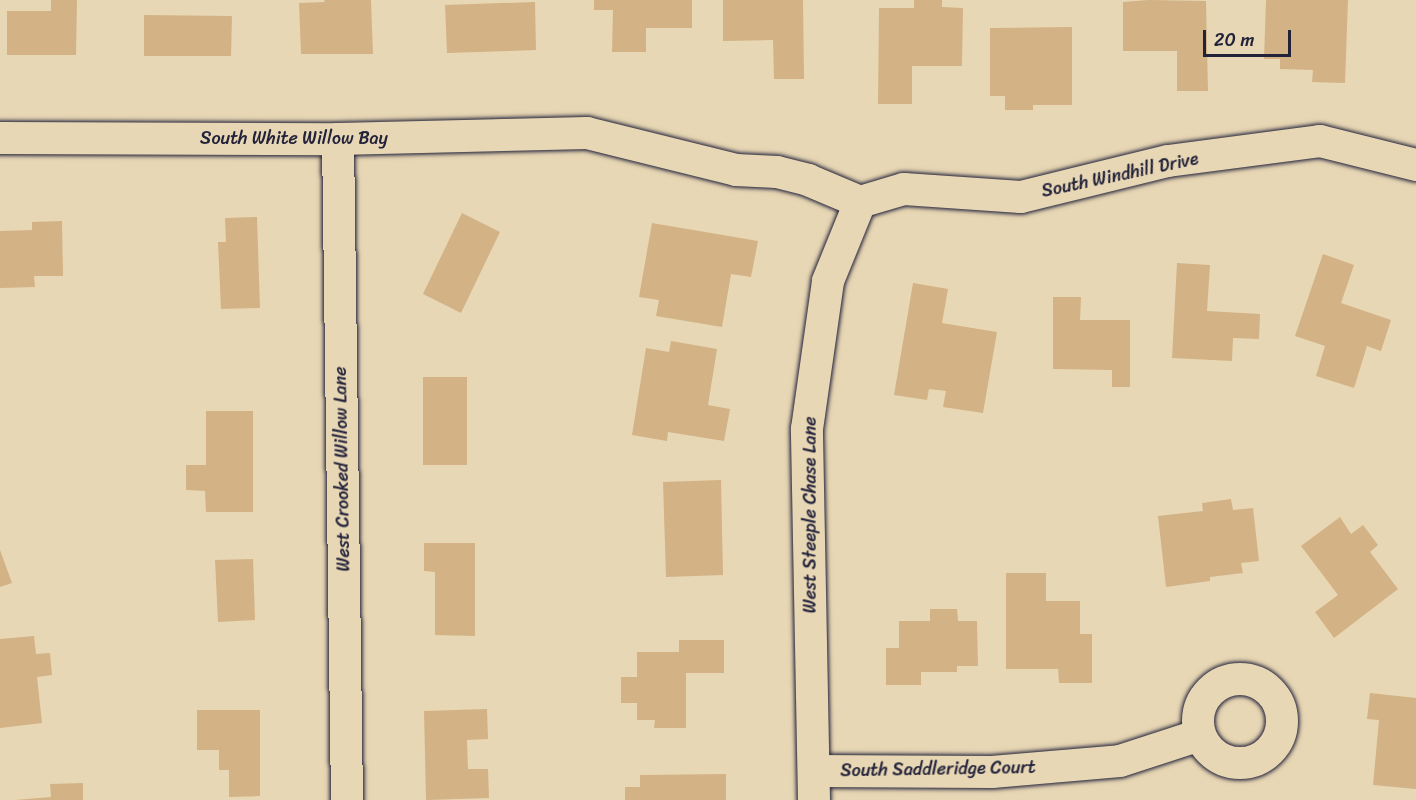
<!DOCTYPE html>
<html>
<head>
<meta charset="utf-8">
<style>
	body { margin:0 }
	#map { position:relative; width:1416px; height:800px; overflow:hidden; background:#e8d7b4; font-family:Sriracha,sans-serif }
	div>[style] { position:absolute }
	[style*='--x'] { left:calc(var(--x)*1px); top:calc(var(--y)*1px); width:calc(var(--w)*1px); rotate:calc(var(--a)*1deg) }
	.building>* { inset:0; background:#d3b286 }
	.roads { filter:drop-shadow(0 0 2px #22223b) drop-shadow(0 0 2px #22223b) }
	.minor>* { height:32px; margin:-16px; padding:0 16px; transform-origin:16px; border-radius:16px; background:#e8d7b4 }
	.minor>.ring { margin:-16px; padding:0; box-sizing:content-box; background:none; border:32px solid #e8d7b4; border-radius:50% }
	span { translate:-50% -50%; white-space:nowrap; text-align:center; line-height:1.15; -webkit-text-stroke:4.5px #e8d7b4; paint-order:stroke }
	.street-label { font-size:18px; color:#22223b }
	.scale { position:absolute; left:1203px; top:30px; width:88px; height:27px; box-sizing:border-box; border:3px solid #22223b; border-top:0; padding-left:8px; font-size:18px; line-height:21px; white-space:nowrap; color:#22223b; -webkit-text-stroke:4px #e8d7b4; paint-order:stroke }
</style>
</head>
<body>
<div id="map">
	<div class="building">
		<i style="clip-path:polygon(51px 0,77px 0,76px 55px,7px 55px,7px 11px,51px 11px)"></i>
		<i style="clip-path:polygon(324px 0,371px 0,373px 54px,301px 54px,299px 3px,325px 2px)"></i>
		<i style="clip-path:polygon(594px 0,692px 0,692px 28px,646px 28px,646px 52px,612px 52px,613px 10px,594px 10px)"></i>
		<i style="clip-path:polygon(723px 0,803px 0,804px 79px,774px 79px,773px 40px,723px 41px)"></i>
		<i style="clip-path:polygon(914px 0,942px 0,942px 7px,963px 8px,962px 66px,912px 66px,912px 104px,878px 104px,879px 8px,914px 8px)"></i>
		<i style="clip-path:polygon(1149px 0,1206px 1px,1208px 91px,1177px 91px,1177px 51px,1123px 51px,1123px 2px)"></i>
		<i style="clip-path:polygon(1266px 0,1348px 0,1345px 83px,1312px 82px,1313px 70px,1280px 69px,1280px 59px,1264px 59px)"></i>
		<i style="clip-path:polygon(535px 2px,536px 50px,447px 53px,445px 5px)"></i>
		<i style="clip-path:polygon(144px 15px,232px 16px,231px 56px,144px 56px)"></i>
		<i style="clip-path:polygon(1072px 27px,1072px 105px,1033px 105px,1033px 110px,1005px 110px,1005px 96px,990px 96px,990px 28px)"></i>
		<i style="clip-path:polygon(462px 213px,500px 232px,461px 313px,423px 294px)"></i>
		<i style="clip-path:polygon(257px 217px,260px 308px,221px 309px,218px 242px,226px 242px,225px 218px)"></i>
		<i style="clip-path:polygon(62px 221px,63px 276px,34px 276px,35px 287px,0 288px,0 231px,32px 230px,32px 222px)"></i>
		<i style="clip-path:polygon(652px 223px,758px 241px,751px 277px,731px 274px,722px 327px,656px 316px,659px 300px,639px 297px)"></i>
		<i style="clip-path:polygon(1323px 254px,1354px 265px,1341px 303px,1391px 320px,1381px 351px,1367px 346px,1354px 388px,1316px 376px,1325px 346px,1295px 336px)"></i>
		<i style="clip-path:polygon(1177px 263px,1210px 265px,1207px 311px,1260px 314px,1259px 339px,1233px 338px,1232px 361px,1172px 358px)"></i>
		<i style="clip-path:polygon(913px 283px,948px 289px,942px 323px,997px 332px,983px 413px,943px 407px,946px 391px,929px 389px,927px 400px,894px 395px)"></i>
		<i style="clip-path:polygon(1053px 297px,1081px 297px,1080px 320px,1130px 320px,1130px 387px,1112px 387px,1112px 370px,1053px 369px)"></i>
		<i style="clip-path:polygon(671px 341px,717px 349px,708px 405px,730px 409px,724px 441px,668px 432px,667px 441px,632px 435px,646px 348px,669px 352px)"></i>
		<i style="clip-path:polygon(423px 377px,467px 377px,467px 465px,423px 465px)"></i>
		<i style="clip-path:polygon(206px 411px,253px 411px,253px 512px,206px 512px,205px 491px,186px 490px,186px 465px,206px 465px)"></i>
		<i style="clip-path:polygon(721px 480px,723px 575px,666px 577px,663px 482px)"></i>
		<i style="clip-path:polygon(1231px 499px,1233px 510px,1253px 508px,1259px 561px,1241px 563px,1243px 573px,1210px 577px,1210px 581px,1166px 587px,1158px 516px,1203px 511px,1202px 503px)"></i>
		<i style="clip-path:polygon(1340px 517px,1351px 534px,1363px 525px,1378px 545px,1370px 552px,1398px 589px,1334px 638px,1315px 612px,1338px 595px,1301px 546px)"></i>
		<i style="clip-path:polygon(424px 543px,475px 543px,475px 636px,435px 635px,435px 572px,424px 571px)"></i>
		<i style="clip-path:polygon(0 550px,12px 583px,0 587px)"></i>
		<i style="clip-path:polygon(253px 559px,255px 620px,218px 622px,215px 560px)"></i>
		<i style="clip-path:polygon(1006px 573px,1046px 573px,1046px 601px,1080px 601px,1080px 634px,1092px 634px,1092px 683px,1059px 683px,1058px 669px,1006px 669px)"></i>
		<i style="clip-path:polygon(930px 609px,957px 609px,958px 621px,977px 621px,978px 666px,957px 666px,957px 672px,921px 672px,921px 685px,886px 685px,886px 648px,899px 648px,899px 621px,930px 621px)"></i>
		<i style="clip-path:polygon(34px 636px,36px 654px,50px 653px,52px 675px,37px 677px,42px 723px,0 728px,0 639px)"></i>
		<i style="clip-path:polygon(679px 640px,724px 640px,724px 673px,686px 673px,686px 728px,654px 728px,655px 720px,637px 720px,637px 703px,621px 703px,621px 677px,637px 677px,637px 652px,679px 652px)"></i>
		<i style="clip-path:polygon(1370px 693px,1416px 698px,1416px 789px,1373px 785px,1379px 720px,1367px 719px)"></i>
		<i style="clip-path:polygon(487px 709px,488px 739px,467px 740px,468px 769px,488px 769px,489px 798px,426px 800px,424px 711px)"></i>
		<i style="clip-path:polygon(197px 710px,260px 710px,260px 796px,229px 797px,229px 770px,219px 770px,219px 750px,197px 750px)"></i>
		<i style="clip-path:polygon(726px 774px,726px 800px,625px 800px,625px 787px,640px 787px,640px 775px)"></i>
		<i style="clip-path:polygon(83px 783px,83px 800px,15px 800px,51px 797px,50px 784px)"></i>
	</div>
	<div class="roads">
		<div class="minor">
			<i style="--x:0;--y:138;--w:338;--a:0.2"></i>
			<i style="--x:338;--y:139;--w:249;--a:-1.4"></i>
			<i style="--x:587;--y:133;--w:154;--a:13.9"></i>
			<i style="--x:736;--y:170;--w:41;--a:2.8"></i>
			<i style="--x:777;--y:172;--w:32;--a:14"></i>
			<i style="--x:808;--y:180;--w:56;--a:22.9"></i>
			<i style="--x:338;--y:139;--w:661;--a:89.22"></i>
			<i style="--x:860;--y:202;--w:46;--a:-16.5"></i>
			<i style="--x:904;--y:189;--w:117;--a:3.9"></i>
			<i style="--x:1021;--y:197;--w:151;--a:-13.8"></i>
			<i style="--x:1168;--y:161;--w:153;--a:-7.5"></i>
			<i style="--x:1320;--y:141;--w:99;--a:14"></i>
			<i class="ring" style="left:1198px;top:679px;width:52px;height:52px"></i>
			<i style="--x:815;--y:771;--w:177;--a:0.3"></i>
			<i style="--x:992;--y:772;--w:128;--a:-4.9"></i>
			<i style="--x:1120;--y:761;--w:84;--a:-18"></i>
			<i style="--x:814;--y:800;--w:371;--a:-91.1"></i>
			<i style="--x:807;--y:429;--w:149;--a:-81.9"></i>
			<i style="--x:828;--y:281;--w:85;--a:-67.9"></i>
		</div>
	</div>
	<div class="street-label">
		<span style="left:294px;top:138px">South White Willow Bay</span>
		<span style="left:1120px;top:175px;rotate:-12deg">South Windhill Drive</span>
		<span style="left:342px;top:469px;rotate:-91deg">West Crooked Willow Lane</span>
		<span style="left:810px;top:515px;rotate:-90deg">West Steeple Chase Lane</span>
		<span style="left:938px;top:769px;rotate:-1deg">South Saddleridge Court</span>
	</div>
	<div class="scale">20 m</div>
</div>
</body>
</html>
